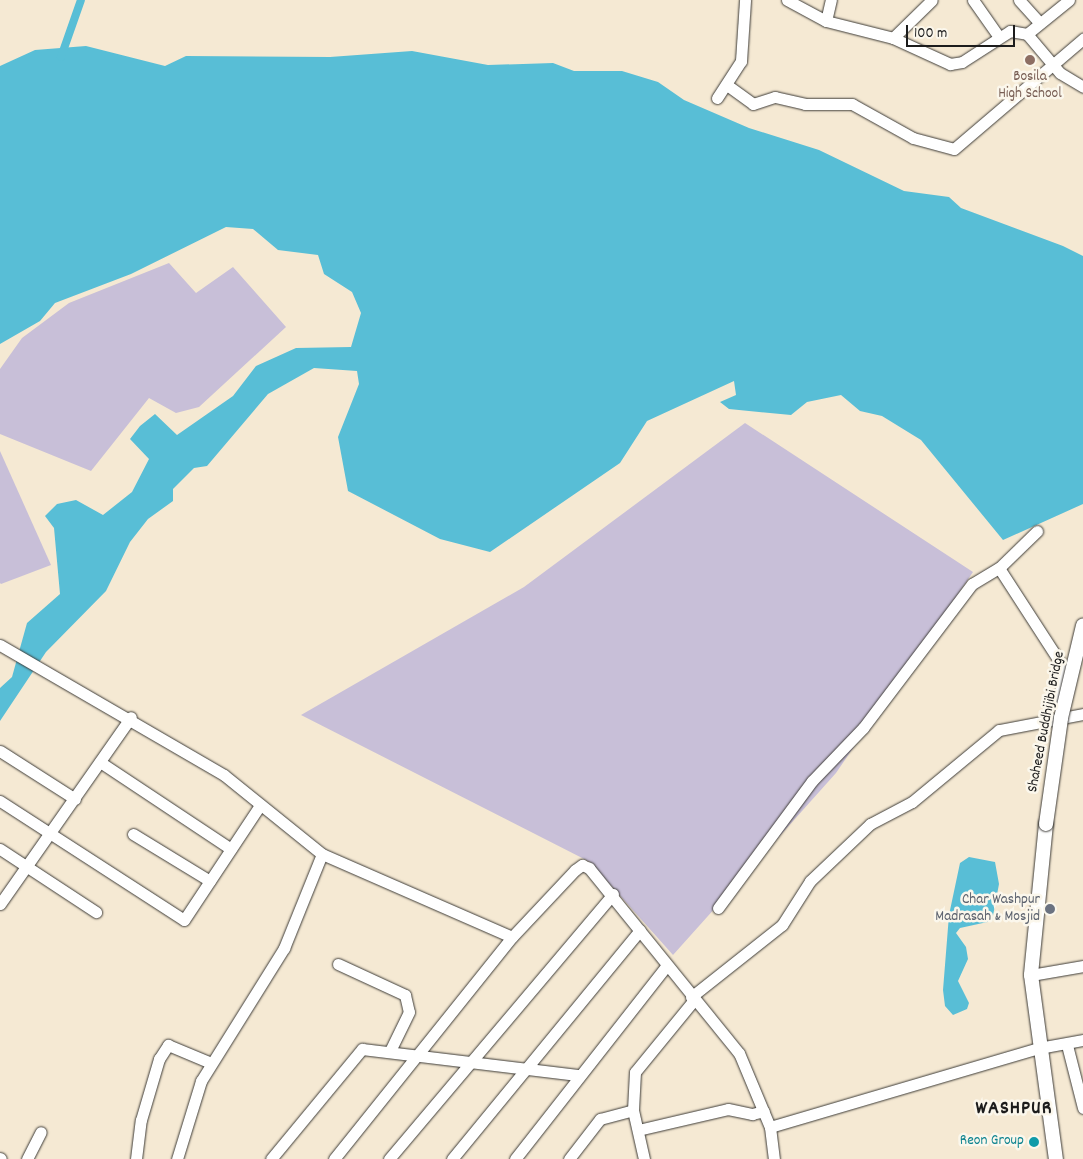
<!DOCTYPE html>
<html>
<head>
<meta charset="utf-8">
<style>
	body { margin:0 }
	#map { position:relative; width:1083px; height:1159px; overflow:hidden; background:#f5e9d3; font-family:Dekko,sans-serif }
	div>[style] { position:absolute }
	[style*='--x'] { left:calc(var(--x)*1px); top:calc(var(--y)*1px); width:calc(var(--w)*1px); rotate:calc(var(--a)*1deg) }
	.industrial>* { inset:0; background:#c8bfd8 }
	.water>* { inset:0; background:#58bed6 }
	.canal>* { height:8px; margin:-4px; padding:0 4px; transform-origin:4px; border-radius:4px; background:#58bed6 }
	.roads { filter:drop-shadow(0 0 1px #3d3b37) drop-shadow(0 0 1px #3d3b37) }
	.minor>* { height:11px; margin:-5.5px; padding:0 5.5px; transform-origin:5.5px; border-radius:5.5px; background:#fff }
	.major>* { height:14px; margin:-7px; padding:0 7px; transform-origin:7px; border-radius:7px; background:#fff }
	.bridges { filter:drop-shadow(0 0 1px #3d3b37) drop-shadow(0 0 1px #3d3b37) }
	.major-bridge>* { height:14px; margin:-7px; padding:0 7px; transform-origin:7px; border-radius:7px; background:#fff }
	.dots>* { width:14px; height:14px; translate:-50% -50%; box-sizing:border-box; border:2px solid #fbf7ec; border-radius:50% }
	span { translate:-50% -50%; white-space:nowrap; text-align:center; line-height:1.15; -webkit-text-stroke:5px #fbf7ec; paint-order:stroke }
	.education-label { font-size:15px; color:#785e54 }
	.street-label { font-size:15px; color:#1c1c1c }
	.worship-label { font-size:15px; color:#5b616d }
	.right { translate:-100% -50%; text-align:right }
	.culture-label { font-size:15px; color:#0d838f }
	.district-label { font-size:20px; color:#1c1c1c; font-weight:700; letter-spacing:1px }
	.scale { position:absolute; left:906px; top:25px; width:109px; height:22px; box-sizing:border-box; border:2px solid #1c1c1c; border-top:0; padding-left:6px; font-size:15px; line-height:18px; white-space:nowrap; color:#1c1c1c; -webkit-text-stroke:4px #fbf7ec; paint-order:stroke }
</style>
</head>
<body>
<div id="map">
	<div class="industrial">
		<i style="clip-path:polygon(169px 263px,196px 293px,233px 267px,286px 327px,199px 407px,176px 413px,149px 398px,91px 471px,0 434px,0 369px,22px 338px,69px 303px)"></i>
		<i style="clip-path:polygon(745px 423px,973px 572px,836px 773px,673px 955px,590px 862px,301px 715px,524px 587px)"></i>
		<i style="clip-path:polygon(0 451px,51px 565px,1px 584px,0 583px)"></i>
	</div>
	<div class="water">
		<i style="clip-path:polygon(86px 46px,165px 66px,186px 56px,330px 57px,412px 51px,488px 65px,553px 63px,574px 71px,622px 71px,658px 82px,684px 100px,749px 128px,819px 150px,904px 191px,949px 197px,961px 208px,1063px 246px,1083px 256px,1083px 504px,1003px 540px,921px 440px,882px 416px,860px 411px,841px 395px,807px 402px,791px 415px,729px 409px,720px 402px,736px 395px,734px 381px,647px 421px,620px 463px,490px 552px,440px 539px,348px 491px,338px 437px,359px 384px,357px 371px,314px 368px,268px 394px,207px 466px,194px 468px,173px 489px,173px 501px,148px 519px,130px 542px,106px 591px,46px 652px,0 721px,0 688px,12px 677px,27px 623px,60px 594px,54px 528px,45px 516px,57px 504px,76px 500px,103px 515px,132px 492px,149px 459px,130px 439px,140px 426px,155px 414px,177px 435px,233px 396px,256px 366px,296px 348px,351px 347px,361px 313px,352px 292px,324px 274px,318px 255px,278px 250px,253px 229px,226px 227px,131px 274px,55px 303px,40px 321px,0 344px,0 66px,35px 50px)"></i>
		<i style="clip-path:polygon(969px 857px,995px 862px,999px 884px,992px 921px,960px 928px,956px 933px,966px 947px,968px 959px,958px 981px,969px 1003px,967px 1009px,953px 1015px,945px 1006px,943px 990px,949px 915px,960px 863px)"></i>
	</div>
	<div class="canal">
		<i style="--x:61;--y:57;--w:60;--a:-70.7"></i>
	</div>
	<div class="roads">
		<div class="minor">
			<i style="--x:787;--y:0;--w:44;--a:28.3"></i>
			<i style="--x:826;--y:21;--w:69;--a:14.2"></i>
			<i style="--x:893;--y:38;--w:63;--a:24.5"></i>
			<i style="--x:950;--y:64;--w:12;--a:-9"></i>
			<i style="--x:962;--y:62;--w:57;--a:-32.9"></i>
			<i style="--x:1010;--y:31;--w:17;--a:10"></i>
			<i style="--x:1027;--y:34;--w:51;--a:49.8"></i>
			<i style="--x:1060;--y:73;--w:27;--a:31"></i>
			<i style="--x:973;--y:0;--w:45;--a:54.9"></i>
			<i style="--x:1019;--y:0;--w:31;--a:48"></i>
			<i style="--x:826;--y:21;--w:22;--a:-77"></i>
			<i style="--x:1027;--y:34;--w:54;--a:-39"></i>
			<i style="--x:893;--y:38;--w:54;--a:-44.3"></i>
			<i style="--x:727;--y:85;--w:32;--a:36"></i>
			<i style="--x:753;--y:104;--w:23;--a:-18"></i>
			<i style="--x:775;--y:97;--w:31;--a:13"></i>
			<i style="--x:805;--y:104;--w:47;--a:0"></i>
			<i style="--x:852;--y:104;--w:70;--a:29.1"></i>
			<i style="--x:913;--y:138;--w:42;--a:15"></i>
			<i style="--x:954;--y:149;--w:170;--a:-40.5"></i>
			<i style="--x:717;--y:98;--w:44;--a:-57"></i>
			<i style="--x:741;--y:61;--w:61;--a:-86.2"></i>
			<i style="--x:999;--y:568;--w:121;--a:57.1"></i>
			<i style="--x:1065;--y:670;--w:30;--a:102"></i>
			<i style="--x:0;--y:645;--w:259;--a:30.1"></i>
			<i style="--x:224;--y:775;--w:126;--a:38.9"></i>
			<i style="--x:322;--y:854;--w:207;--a:23.6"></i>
			<i style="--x:512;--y:937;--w:92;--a:-46.8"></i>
			<i style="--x:575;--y:870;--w:9;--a:-36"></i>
			<i style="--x:582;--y:865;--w:8;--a:23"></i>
			<i style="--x:589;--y:868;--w:238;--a:51"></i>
			<i style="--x:739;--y:1053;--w:80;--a:67.3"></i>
			<i style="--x:770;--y:1127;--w:280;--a:-16.4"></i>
			<i style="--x:1039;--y:1048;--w:45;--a:-10.3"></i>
			<i style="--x:0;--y:751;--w:89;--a:32.6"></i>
			<i style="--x:100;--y:762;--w:157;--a:33.6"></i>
			<i style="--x:0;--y:801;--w:219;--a:32.9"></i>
			<i style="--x:184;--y:920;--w:138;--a:-56.5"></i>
			<i style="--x:133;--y:834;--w:90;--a:31.4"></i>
			<i style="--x:0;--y:849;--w:115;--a:33.3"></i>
			<i style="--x:0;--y:904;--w:228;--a:-55"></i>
			<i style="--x:718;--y:908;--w:158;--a:-53.5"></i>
			<i style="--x:812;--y:781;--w:74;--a:-46.1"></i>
			<i style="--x:863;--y:728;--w:181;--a:-52.9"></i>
			<i style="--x:972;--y:584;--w:31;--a:-31"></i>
			<i style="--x:999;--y:568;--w:53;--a:-44.2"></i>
			<i style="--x:338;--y:964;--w:74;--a:24.8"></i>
			<i style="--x:405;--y:995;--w:17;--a:77"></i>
			<i style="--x:409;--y:1012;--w:43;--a:116"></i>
			<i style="--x:1031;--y:975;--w:53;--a:-9.8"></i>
			<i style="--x:691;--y:997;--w:116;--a:-38.4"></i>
			<i style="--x:782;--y:925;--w:52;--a:-57.5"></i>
			<i style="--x:810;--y:881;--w:83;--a:-43.5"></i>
			<i style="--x:870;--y:824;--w:47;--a:-27.6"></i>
			<i style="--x:912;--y:802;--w:113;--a:-39.6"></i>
			<i style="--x:999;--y:730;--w:86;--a:-10.8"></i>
			<i style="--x:1067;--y:1045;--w:65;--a:75.7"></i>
			<i style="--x:770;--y:1127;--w:32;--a:83"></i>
			<i style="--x:638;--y:1130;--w:92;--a:-13.1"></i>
			<i style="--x:728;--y:1109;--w:25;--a:12"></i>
			<i style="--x:752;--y:1114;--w:12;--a:-14"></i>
			<i style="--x:0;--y:1158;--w:1;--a:45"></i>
			<i style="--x:27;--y:1159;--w:30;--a:-63"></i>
			<i style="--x:136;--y:1159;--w:39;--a:-83"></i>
			<i style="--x:141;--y:1120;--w:64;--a:-73.6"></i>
			<i style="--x:159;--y:1059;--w:17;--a:-57"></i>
			<i style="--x:168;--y:1045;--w:47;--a:22.7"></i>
			<i style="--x:177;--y:1159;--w:82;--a:-72.9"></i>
			<i style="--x:201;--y:1081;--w:157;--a:-58"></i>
			<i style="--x:284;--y:948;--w:101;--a:-68"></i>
			<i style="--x:271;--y:1159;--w:143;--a:-50.4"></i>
			<i style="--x:362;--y:1049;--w:217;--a:6.9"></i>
			<i style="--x:334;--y:1159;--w:285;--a:-51.3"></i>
			<i style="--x:389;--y:1159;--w:347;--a:-49.8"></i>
			<i style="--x:452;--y:1159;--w:296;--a:-50.6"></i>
			<i style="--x:515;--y:1159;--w:246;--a:-51.9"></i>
			<i style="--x:569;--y:1159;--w:51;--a:-52.2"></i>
			<i style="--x:600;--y:1119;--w:34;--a:-15"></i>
			<i style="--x:644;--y:1159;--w:50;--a:-102.7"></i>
			<i style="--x:633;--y:1110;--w:38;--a:-87"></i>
			<i style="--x:635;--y:1072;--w:93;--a:-50.7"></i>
		</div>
		<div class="major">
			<i style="--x:1046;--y:824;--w:152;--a:95.7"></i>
			<i style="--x:1031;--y:975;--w:186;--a:82.3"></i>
		</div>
	</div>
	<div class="bridges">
		<div class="major-bridge">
			<i style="--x:1046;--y:824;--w:107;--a:-81.9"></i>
			<i style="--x:1061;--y:718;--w:95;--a:-76.6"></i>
		</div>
	</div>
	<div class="dots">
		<i style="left:1030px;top:60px;background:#8d6e63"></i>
		<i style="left:1050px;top:909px;background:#6b7280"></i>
		<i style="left:1034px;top:1142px;background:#0f9aa8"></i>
	</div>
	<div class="education-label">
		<span style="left:1030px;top:86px">Bosila<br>High School</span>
	</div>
	<div class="street-label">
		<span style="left:1047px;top:722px;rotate:-79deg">Shaheed Buddhijibi Bridge</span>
	</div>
	<div class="worship-label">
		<span class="right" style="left:1040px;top:909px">Char Washpur<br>Madrasah &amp; Mosjid</span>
	</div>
	<div class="culture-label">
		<span class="right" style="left:1024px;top:1142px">Reon Group</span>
	</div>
	<div class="district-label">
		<span style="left:1014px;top:1109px">WASHPUR</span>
	</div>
	<div class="scale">100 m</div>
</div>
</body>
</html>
